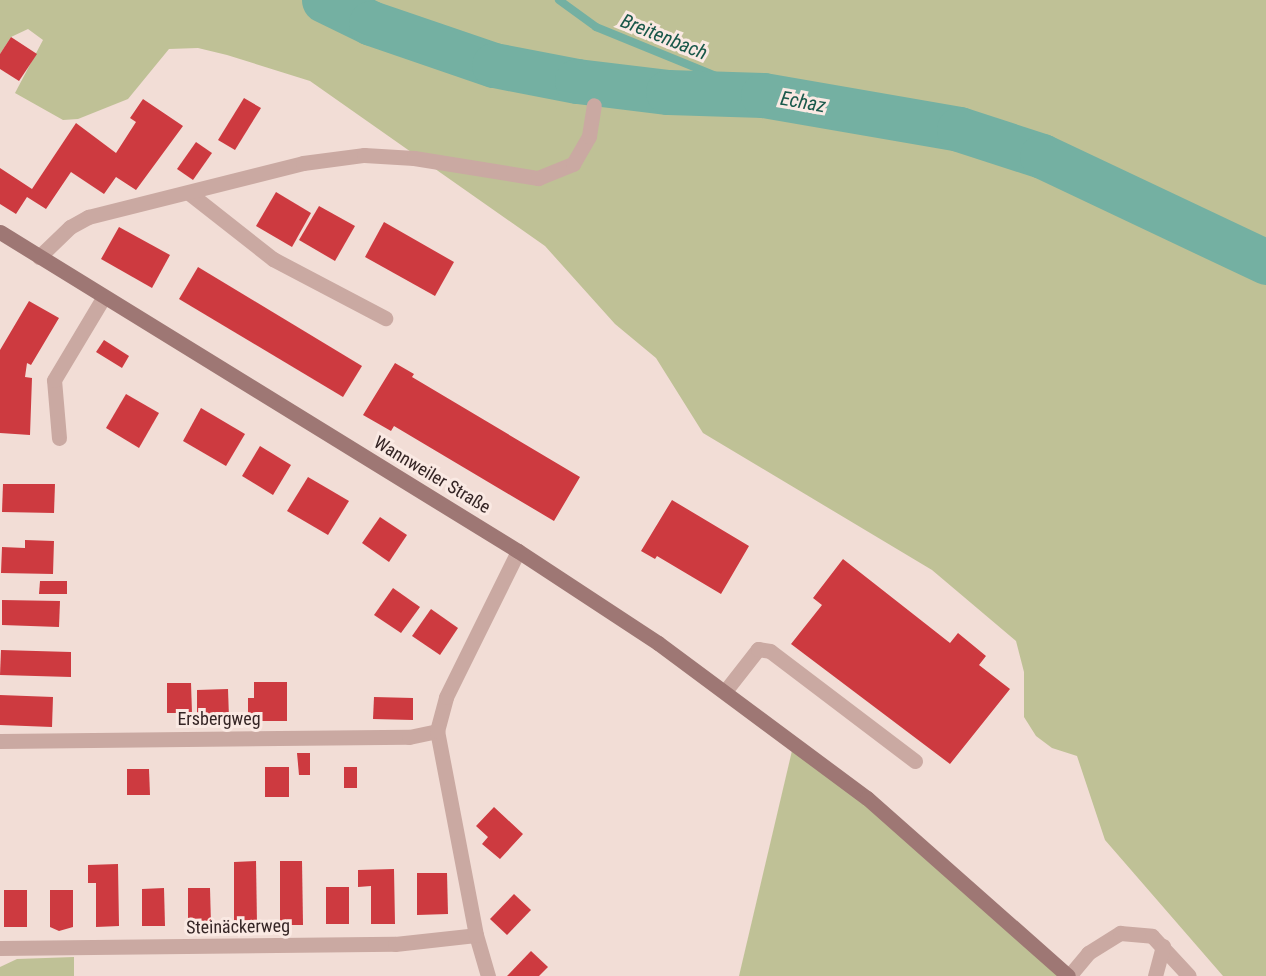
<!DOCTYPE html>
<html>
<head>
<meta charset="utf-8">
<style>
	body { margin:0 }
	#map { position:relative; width:1266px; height:976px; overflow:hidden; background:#f2ddd6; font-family:"Roboto Condensed",sans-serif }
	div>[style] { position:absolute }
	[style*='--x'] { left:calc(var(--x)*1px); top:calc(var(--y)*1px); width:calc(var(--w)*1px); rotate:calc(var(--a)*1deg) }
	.green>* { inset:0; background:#bfc196 }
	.stream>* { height:8px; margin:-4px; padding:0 4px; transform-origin:4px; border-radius:4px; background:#74b0a2 }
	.river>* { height:45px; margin:-22.5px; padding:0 22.5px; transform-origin:22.5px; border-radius:22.5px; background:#74b0a2 }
	.building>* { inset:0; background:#cd3a40 }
	.lane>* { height:15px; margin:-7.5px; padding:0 7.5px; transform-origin:7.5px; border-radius:7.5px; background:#caa9a2 }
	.street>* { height:15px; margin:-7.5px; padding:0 7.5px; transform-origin:7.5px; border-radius:7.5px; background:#caa9a2 }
	.secondary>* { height:15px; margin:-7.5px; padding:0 7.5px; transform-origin:7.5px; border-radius:7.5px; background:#9e7774 }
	span { translate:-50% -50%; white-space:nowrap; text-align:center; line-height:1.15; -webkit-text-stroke:6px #fae9e3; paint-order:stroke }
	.street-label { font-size:18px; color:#352525 }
	.water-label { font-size:20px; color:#19584a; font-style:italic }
</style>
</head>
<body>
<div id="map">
	<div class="green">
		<i style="clip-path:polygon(0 0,1266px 0,1266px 976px,1223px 976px,1105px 840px,1077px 756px,1052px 748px,1036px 736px,1024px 717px,1024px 672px,1016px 641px,932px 570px,703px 433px,656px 358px,615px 324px,545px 246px,310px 81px,227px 55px,198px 48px,169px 49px,128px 99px,78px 119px,63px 120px,15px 93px,43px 40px,28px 29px,11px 37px,0 54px)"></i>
		<i style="clip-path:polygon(795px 738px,1073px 976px,739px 976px)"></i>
		<i style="clip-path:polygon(74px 957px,74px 976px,0 976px,0 967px,17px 959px)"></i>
	</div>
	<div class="stream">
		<i style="--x:559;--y:0;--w:46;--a:36.1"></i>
		<i style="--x:596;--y:27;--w:180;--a:22.2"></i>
	</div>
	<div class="river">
		<i style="--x:324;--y:0;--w:52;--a:26.1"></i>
		<i style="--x:371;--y:23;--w:130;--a:18.9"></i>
		<i style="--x:494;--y:65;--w:85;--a:10.9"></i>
		<i style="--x:577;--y:81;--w:92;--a:6.9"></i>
		<i style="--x:668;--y:92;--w:95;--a:1.8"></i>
		<i style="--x:763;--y:95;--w:199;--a:9.8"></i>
		<i style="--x:959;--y:129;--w:87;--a:18"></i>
		<i style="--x:1042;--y:156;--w:248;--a:25.3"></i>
	</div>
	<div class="building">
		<i style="clip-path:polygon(11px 37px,37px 54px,19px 81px,0 69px,0 54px)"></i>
		<i style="clip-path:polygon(244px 98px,261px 108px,235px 150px,218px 140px)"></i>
		<i style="clip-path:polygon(143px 99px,183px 126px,136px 190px,116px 177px,104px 194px,71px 172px,46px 209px,27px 197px,16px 214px,0 204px,0 168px,32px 189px,76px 123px,116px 153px,136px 122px,130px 118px)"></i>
		<i style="clip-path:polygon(196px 142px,212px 153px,193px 180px,177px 169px)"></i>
		<i style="clip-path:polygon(276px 192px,311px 213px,292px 247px,256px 226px)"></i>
		<i style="clip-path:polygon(319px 206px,355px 226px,335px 261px,299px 240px)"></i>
		<i style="clip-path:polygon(384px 222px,454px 262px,435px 296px,365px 257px)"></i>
		<i style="clip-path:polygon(119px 227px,170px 255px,152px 288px,101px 259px)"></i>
		<i style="clip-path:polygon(198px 267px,362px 366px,343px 397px,179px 299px)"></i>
		<i style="clip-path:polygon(29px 301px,59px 318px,31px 365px,27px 363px,25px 377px,32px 378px,30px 435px,0 433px,0 350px)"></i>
		<i style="clip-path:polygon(104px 340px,129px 356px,122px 368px,96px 352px)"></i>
		<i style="clip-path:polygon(395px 363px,414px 374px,412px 377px,580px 477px,554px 521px,394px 426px,391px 431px,363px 415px)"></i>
		<i style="clip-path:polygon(126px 394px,159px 413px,139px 448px,106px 428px)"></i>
		<i style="clip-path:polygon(201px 408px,245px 434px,226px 466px,183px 441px)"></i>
		<i style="clip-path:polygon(260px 446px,291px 465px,273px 495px,242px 476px)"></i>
		<i style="clip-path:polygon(308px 477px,349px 501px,328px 535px,287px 511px)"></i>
		<i style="clip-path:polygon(3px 484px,55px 484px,54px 513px,2px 512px)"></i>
		<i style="clip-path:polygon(672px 500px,749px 546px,721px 594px,657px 556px,655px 559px,641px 551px)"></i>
		<i style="clip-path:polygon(380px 517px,407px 535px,389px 562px,362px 543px)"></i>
		<i style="clip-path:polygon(25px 540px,54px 541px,53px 574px,1px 573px,2px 547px,25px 548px)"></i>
		<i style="clip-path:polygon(843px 559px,950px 643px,958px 633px,986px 656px,979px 665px,1010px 689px,950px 764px,791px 644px,822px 605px,813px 598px)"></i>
		<i style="clip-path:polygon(40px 581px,67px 581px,67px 594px,39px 594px)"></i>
		<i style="clip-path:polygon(393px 588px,420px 607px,401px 633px,374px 615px)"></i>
		<i style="clip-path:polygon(2px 600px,60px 601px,59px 627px,2px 625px)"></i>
		<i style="clip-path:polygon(431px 609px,458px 628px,440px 655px,412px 636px)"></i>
		<i style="clip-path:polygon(1px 650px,71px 652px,71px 677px,0 675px)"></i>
		<i style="clip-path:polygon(254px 682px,287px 682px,287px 721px,248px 721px,248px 698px,254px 698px)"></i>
		<i style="clip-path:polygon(167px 683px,191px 683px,192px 713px,167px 713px)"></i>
		<i style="clip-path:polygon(228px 689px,229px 718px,197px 718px,197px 690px)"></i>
		<i style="clip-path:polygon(0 695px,53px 697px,52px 727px,0 725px)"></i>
		<i style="clip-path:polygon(374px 697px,413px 698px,413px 720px,373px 719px)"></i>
		<i style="clip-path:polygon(297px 753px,310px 753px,310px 775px,299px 775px)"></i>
		<i style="clip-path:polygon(265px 767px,289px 767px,289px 797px,265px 797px)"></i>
		<i style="clip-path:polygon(344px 767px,357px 767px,357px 788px,344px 788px)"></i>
		<i style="clip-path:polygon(127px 769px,149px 769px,150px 795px,127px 795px)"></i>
		<i style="clip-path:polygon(494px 807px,523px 834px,500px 859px,482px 844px,488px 837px,476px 826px)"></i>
		<i style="clip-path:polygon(256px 861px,257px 925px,234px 925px,234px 862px)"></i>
		<i style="clip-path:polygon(280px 861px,302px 861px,303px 925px,280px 925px)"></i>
		<i style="clip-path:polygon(118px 864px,119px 926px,96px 927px,96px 883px,88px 883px,88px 865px)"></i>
		<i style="clip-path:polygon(394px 869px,395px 924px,371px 924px,371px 886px,358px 887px,358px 870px)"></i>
		<i style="clip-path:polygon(417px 873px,447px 873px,448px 914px,417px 915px)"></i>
		<i style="clip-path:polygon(326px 887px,349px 887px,349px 924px,326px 924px)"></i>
		<i style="clip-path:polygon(164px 888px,165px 926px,142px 926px,142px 889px)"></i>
		<i style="clip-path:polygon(188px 888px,210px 888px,211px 925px,188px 926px)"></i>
		<i style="clip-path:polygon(4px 890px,27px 890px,27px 927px,4px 927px)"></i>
		<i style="clip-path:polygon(50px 890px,73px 890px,73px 927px,59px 931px,50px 927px)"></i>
		<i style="clip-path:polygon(514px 894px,531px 910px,507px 935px,490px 919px)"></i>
		<i style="clip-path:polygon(531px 951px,548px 967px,539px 976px,507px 976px)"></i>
	</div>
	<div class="lane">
		<i style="--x:189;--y:193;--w:107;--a:38.2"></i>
		<i style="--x:273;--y:259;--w:127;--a:27.8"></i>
		<i style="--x:39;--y:257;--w:43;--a:-44.1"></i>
		<i style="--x:70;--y:227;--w:21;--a:-29"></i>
		<i style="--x:88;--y:217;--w:222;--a:-14.1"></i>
		<i style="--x:303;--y:163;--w:62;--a:-7.5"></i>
		<i style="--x:364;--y:155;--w:50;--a:3.4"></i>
		<i style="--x:414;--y:158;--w:126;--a:9.2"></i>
		<i style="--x:538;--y:178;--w:38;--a:-22"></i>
		<i style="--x:573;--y:164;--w:32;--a:-60"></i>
		<i style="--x:589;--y:136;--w:31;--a:-81"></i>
		<i style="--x:59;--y:438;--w:58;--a:-94.9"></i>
		<i style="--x:54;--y:380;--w:96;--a:-59.1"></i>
		<i style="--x:726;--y:690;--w:52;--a:-52"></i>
		<i style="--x:758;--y:649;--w:12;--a:9"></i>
		<i style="--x:770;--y:651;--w:182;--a:37.2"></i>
		<i style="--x:1069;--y:976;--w:30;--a:-50"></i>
		<i style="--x:1088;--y:953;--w:38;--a:-32"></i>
		<i style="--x:1120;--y:933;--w:32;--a:5"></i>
		<i style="--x:1152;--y:936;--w:54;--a:47.2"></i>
		<i style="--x:1155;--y:976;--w:31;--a:-75"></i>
	</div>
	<div class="street">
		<i style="--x:0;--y:741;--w:409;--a:-0.6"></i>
		<i style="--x:409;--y:737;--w:29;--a:-12"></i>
		<i style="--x:0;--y:948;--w:395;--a:-0.6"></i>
		<i style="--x:395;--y:944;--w:81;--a:-6.3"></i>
		<i style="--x:488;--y:976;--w:43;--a:-106.3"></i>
		<i style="--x:476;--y:935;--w:208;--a:-100.8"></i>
		<i style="--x:437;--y:731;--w:35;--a:-75"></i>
		<i style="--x:446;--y:697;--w:163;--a:-63.7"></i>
	</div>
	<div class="secondary">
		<i style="--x:0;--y:232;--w:608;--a:31.63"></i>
		<i style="--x:518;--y:551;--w:168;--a:33.3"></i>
		<i style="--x:658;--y:643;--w:260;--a:36.6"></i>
		<i style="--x:867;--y:798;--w:268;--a:41.5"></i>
	</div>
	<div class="street-label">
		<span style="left:432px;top:475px;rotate:31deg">Wannweiler Straße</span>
		<span style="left:219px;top:719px">Ersbergweg</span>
		<span style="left:238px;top:927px;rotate:-1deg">Steinäckerweg</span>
	</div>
	<div class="water-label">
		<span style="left:664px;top:37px;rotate:22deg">Breitenbach</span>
		<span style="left:803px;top:102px;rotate:10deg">Echaz</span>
	</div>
</div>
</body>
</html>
